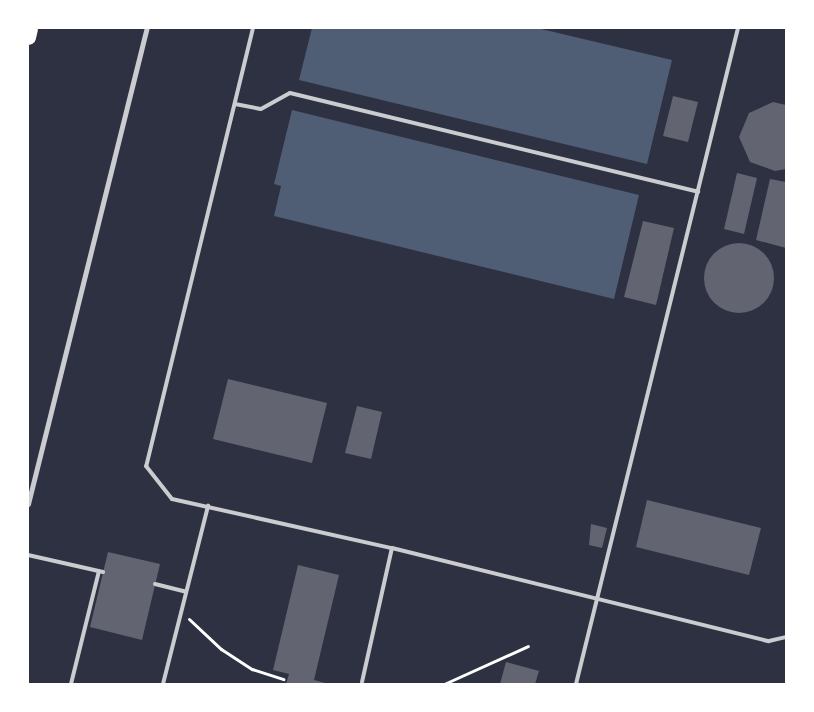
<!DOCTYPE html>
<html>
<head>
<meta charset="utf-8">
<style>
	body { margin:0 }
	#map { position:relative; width:814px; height:712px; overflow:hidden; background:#2d3142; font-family:Quicksand,sans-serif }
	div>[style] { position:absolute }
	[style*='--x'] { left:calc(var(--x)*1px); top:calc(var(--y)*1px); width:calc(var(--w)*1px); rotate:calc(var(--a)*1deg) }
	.water>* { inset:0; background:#4f5d75 }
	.building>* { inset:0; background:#626471 }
	.round { border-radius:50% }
	.path>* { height:3px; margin:-1.5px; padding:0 1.5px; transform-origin:1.5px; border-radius:1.5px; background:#fff }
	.service>* { height:4px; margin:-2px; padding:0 2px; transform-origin:2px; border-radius:2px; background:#caccd0 }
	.minor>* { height:5px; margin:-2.5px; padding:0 2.5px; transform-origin:2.5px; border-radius:2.5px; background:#caccd0 }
	.motorway>* { height:15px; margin:-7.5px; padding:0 7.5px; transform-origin:7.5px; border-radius:7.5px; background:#fff }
	span { translate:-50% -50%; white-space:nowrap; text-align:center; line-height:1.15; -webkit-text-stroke:5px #fff; paint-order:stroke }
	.frame { position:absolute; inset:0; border:29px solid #fff; pointer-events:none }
</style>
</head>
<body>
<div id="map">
	<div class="water">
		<i style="clip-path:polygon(312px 28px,537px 28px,672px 60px,647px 164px,299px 80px)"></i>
		<i style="clip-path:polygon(292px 110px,639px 195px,614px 299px,274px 216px,281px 186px,274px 184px)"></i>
	</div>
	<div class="building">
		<i style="clip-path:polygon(673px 96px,698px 102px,688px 142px,663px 136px)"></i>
		<i style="clip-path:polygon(773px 102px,786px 105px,786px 169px,775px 171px,750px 162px,739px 137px,749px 113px)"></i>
		<i style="clip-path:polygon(737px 173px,757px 178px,744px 234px,724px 229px)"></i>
		<i style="clip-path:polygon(770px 179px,786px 182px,786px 248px,756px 240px)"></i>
		<i style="clip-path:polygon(643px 221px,674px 228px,656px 305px,624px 297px)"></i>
		<i class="round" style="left:704px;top:243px;width:70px;height:70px"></i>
		<i style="clip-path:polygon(228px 379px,327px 403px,312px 463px,213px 439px)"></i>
		<i style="clip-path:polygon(357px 406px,382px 412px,371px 459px,345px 453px)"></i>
		<i style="clip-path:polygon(647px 500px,761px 528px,749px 575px,636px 547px)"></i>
		<i style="clip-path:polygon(591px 524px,607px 528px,602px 548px,589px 545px)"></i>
		<i style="clip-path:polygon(108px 552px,160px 564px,142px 640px,90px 627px)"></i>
		<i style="clip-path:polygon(298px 565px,339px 575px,314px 680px,329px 684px,286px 684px,289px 674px,273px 670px)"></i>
		<i style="clip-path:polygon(506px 662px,539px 671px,535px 684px,500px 684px)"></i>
	</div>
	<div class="path">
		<i style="--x:189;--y:619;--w:44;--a:43.2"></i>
		<i style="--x:221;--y:649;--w:37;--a:33"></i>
		<i style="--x:252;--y:669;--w:33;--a:18"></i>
		<i style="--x:444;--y:684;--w:92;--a:-24.3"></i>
	</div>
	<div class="service">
		<i style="--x:253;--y:28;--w:451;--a:103.7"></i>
		<i style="--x:146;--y:466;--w:42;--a:51.8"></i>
		<i style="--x:172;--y:499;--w:225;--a:12.6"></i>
		<i style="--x:392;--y:548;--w:388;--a:13.9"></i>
		<i style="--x:769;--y:641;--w:17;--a:-13"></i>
		<i style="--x:235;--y:104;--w:26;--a:11"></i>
		<i style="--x:261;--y:109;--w:33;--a:-29"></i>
		<i style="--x:290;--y:93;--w:420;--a:13.6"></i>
		<i style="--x:28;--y:555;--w:77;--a:12.8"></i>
		<i style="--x:155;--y:584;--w:32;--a:14"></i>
		<i style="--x:362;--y:682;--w:137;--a:-77.4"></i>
		<i style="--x:71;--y:684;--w:116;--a:-76.1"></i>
		<i style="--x:163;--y:684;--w:184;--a:-75.8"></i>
		<i style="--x:576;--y:684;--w:676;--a:-76.13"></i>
	</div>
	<div class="minor">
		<i style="--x:28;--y:504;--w:491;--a:-76"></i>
	</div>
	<div class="motorway">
		<i style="--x:28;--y:37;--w:9;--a:-77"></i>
	</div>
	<div class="frame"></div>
</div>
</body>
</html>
